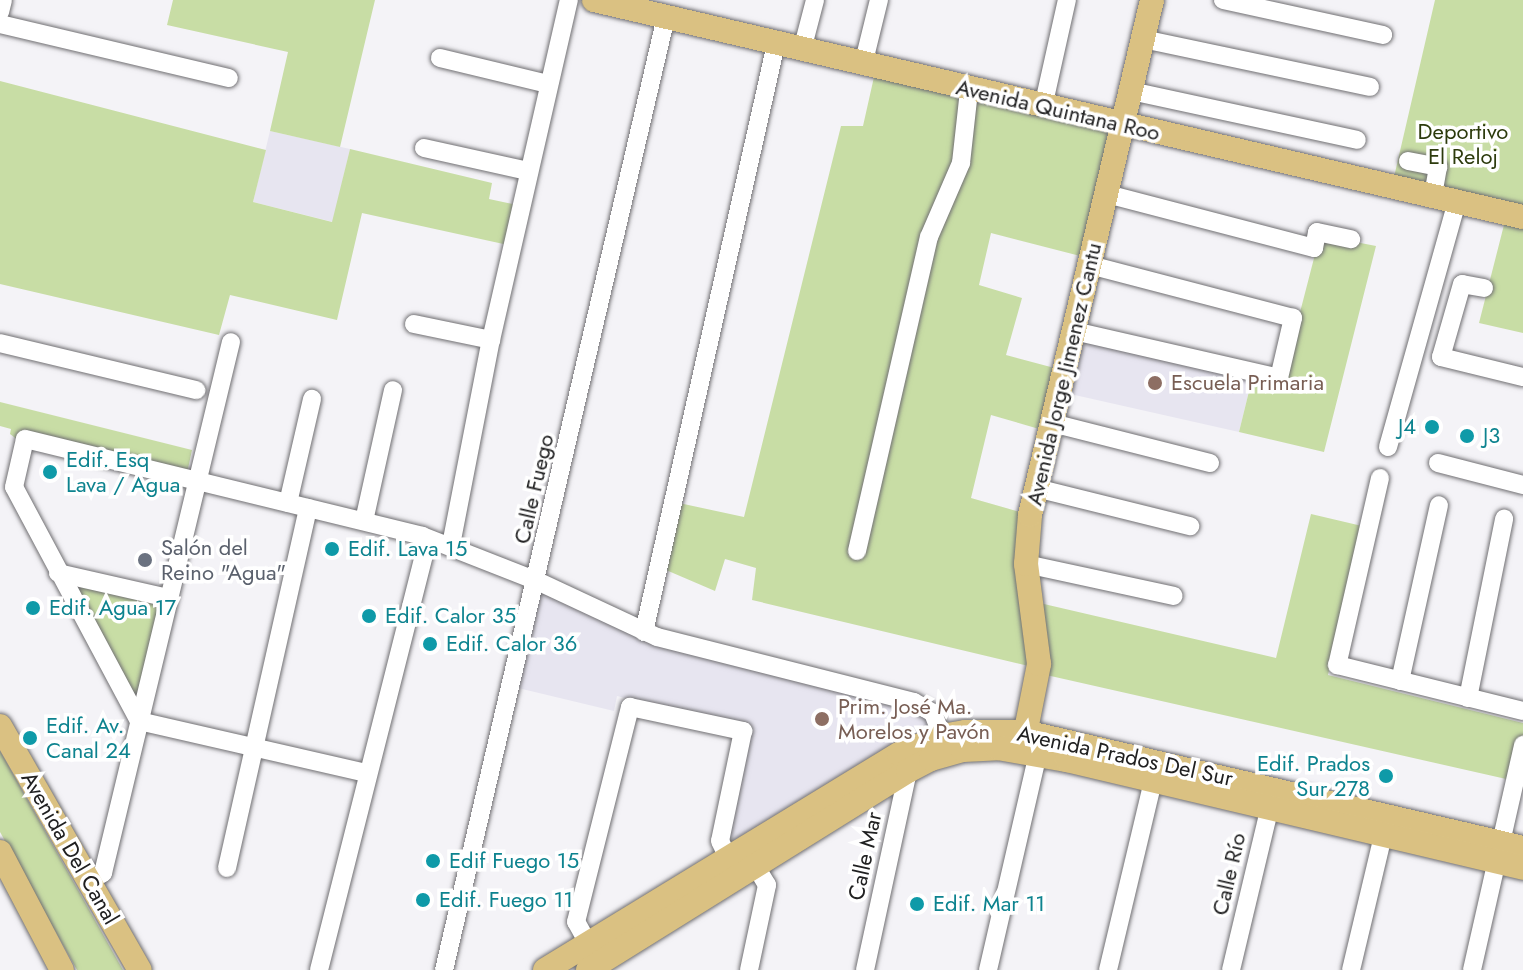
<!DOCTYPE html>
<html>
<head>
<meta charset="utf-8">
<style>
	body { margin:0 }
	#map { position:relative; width:1523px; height:970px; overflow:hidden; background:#f4f3f7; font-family:Jost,sans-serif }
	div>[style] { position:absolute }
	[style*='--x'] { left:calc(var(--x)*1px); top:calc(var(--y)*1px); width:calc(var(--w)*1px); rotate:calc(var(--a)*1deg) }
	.built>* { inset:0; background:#e7e5f0 }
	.green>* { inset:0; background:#c8dda5 }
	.roads { filter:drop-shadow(0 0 2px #706f72) drop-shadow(0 0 2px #706f72) }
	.minor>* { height:18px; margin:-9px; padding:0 9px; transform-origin:9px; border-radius:9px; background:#fff }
	.major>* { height:24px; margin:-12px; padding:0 12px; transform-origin:12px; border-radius:12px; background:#dac182 }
	.dots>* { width:22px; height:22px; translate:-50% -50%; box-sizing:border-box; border:4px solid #fff; border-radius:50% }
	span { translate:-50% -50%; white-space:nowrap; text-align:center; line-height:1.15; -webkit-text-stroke:7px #fff; paint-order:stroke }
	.street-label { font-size:22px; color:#202021 }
	.park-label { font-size:22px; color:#2d3b0d }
	.education-label { font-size:22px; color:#785e54 }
	.left { translate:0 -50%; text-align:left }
	.culture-label { font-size:22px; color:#0d838f }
	.right { translate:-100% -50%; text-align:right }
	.worship-label { font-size:22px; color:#5b616d }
</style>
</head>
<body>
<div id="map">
	<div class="built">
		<i style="clip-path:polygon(270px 131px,350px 149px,333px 222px,253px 202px)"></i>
		<i style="clip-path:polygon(1071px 335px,1253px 375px,1239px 432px,1057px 391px)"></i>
		<i style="clip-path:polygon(542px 588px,650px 638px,921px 709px,933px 730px,740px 845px,727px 834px,753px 728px,617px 696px,614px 711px,518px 688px)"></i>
	</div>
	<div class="green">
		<i style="clip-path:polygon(173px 0,375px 0,340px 147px,270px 131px,288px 52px,167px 25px)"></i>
		<i style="clip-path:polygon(1435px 0,1523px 0,1523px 333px,1479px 323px,1506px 217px,1391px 190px)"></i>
		<i style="clip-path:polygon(876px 68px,1133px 120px,1088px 258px,991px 233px,979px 285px,1022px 298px,1006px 355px,1062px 370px,1046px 431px,991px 415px,971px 498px,1027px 514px,1031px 601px,1276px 658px,1311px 514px,1362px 526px,1328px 675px,1523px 723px,1523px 744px,1515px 781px,1033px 672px,1033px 667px,752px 600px,756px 568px,725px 559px,715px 591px,666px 570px,679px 503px,744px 517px,841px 126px,863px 126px)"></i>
		<i style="clip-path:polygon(0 81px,266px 150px,253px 202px,332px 222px,350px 149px,492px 183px,489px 199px,517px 205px,508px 245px,362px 213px,337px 320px,230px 295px,219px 335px,0 284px)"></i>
		<i style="clip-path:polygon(1320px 235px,1376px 246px,1324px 452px,1239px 432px,1253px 375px,1282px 382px)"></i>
		<i style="clip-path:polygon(0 402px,192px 450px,186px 478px,18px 440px,10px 434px,11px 429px,0 426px)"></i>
		<i style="clip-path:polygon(58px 573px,168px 598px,139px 721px)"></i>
		<i style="clip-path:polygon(0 751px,123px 970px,77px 970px,0 832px)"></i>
	</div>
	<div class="roads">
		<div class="minor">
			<i style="--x:1223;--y:0;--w:164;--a:12.3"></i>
			<i style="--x:0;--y:12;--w:12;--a:-76"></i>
			<i style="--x:0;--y:24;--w:235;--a:13.3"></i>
			<i style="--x:1143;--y:39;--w:232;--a:11.9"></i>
			<i style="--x:802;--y:50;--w:52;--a:-75.4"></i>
			<i style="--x:440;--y:58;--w:111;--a:13.5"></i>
			<i style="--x:863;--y:65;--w:67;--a:-76.2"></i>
			<i style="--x:1131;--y:91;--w:231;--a:12.2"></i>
			<i style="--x:1043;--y:107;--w:110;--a:-77.4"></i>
			<i style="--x:424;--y:148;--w:107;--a:12.5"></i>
			<i style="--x:1408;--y:161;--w:31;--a:11"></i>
			<i style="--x:1438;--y:167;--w:29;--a:100"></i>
			<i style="--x:1107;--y:194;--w:214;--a:14.6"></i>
			<i style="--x:1314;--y:248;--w:16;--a:-79"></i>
			<i style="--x:1317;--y:232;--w:35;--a:12"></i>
			<i style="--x:1484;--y:288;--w:22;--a:-170"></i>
			<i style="--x:1462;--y:284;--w:76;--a:106"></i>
			<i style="--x:1441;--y:357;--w:84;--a:13.7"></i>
			<i style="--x:414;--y:324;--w:79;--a:11.7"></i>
			<i style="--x:1074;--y:331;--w:210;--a:12.9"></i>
			<i style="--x:1279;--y:378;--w:62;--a:-76.9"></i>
			<i style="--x:1293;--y:318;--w:210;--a:-165.4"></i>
			<i style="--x:0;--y:343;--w:202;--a:13.5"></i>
			<i style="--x:1052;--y:423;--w:163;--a:14.2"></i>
			<i style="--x:1388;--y:447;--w:255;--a:-74.3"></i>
			<i style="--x:1438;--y:463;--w:88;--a:14.5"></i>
			<i style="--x:1380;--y:478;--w:192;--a:102.9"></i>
			<i style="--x:1337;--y:665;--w:192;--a:13.9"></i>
			<i style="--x:1036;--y:488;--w:159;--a:13.9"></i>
			<i style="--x:288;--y:503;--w:107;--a:-77"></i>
			<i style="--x:364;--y:521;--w:134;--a:-77.5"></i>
			<i style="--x:451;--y:545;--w:209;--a:-79"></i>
			<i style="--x:491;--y:340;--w:349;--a:-77.1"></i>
			<i style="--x:857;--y:551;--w:322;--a:-77.1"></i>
			<i style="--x:929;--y:237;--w:81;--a:-66.6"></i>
			<i style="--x:961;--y:163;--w:73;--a:-83.7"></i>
			<i style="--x:1026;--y:564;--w:151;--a:12.2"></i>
			<i style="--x:58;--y:573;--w:113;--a:12.8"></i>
			<i style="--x:644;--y:632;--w:603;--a:-77.35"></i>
			<i style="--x:1400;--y:681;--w:180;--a:-77.5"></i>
			<i style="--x:1468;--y:698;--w:183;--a:-78.6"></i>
			<i style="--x:139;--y:721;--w:265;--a:-118.1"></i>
			<i style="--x:14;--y:487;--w:49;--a:-77.1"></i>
			<i style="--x:25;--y:439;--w:409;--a:13.7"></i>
			<i style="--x:422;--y:536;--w:123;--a:21.4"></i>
			<i style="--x:537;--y:581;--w:132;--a:25"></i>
			<i style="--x:657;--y:637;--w:265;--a:14.2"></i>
			<i style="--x:914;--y:702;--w:22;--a:30"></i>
			<i style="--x:933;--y:713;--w:25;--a:69"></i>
			<i style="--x:139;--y:721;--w:233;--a:12.9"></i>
			<i style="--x:227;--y:868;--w:369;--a:-77.3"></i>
			<i style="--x:89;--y:882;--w:17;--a:-33"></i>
			<i style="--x:103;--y:873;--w:546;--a:-76.45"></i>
			<i style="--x:594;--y:954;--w:37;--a:-119"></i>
			<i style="--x:576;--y:922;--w:222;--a:-75.9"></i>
			<i style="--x:630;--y:707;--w:116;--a:12"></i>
			<i style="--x:743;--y:731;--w:112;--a:101.8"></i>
			<i style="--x:720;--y:841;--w:32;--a:64"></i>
			<i style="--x:319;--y:970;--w:429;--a:-75.8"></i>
			<i style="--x:424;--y:554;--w:18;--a:-96"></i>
			<i style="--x:444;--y:970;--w:979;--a:-76.89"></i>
			<i style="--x:749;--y:970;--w:87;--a:-78"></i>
			<i style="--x:767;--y:885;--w:23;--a:-121"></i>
			<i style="--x:865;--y:970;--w:204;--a:-77.8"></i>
			<i style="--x:908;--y:771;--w:6;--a:-121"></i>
			<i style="--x:988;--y:970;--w:222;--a:-77"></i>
			<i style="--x:1108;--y:970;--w:194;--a:-76.6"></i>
			<i style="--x:1231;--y:970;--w:177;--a:-76.6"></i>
			<i style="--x:1351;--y:970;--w:138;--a:-76.6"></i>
			<i style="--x:1472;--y:970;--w:231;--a:-77.2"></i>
		</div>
		<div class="major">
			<i style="--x:594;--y:0;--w:954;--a:13.15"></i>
			<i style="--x:0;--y:726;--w:281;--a:60.2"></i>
			<i style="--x:1023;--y:745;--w:83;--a:-78.8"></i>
			<i style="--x:1039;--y:664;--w:101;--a:-97.4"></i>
			<i style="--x:1026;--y:564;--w:49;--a:-85.3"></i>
			<i style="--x:1030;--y:515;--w:529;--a:-76.67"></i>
			<i style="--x:0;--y:852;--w:133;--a:62.3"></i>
			<i style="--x:545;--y:970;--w:415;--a:-31.4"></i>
			<i style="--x:899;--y:754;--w:47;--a:-22.7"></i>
			<i style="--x:942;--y:736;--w:23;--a:-10"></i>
			<i style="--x:965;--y:732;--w:60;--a:0"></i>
			<i style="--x:1025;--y:732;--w:511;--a:13.11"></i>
			<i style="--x:588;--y:970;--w:377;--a:-31.9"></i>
			<i style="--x:908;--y:771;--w:26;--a:-28"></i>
			<i style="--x:931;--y:759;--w:33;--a:-16"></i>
			<i style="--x:963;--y:750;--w:35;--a:-3"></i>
			<i style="--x:998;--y:748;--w:70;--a:9.9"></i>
			<i style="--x:1067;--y:760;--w:469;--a:13.3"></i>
		</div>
	</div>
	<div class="dots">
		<i style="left:1155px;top:383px;background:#8d6e63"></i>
		<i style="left:1432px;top:427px;background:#0f9aa8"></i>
		<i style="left:1467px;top:436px;background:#0f9aa8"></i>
		<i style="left:50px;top:472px;background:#0f9aa8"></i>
		<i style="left:332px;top:549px;background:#0f9aa8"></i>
		<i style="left:145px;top:560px;background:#6b7280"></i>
		<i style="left:33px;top:608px;background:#0f9aa8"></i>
		<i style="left:369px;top:616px;background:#0f9aa8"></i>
		<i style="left:430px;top:644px;background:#0f9aa8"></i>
		<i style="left:822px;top:719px;background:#8d6e63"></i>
		<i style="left:30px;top:738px;background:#0f9aa8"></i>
		<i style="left:1386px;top:776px;background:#0f9aa8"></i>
		<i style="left:433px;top:861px;background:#0f9aa8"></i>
		<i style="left:423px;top:900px;background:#0f9aa8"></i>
		<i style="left:917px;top:904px;background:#0f9aa8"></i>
	</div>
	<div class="street-label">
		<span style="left:1058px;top:110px;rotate:13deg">Avenida Quintana Roo</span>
		<span style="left:1064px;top:374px;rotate:-77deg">Avenida Jorge Jimenez Cantu</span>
		<span style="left:534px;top:489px;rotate:-77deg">Calle Fuego</span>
		<span style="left:1125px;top:756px;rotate:12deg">Avenida Prados Del Sur</span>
		<span style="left:70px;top:848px;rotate:60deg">Avenida Del Canal</span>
		<span style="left:865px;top:856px;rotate:-78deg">Calle Mar</span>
		<span style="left:1229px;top:874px;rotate:-77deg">Calle Río</span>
	</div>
	<div class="park-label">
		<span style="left:1463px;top:144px">Deportivo<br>El Reloj</span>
	</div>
	<div class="education-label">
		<span class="left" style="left:1171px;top:383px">Escuela Primaria</span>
		<span class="left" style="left:838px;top:719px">Prim. José Ma.<br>Morelos y Pavón</span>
	</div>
	<div class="culture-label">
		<span class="right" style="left:1416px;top:427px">J4</span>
		<span class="left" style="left:1483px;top:436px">J3</span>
		<span class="left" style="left:66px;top:472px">Edif. Esq<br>Lava / Agua</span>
		<span class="left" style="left:348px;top:549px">Edif. Lava 15</span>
		<span class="left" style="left:49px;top:608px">Edif. Agua 17</span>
		<span class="left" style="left:385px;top:616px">Edif. Calor 35</span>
		<span class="left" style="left:446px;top:644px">Edif. Calor 36</span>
		<span class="left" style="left:46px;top:738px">Edif. Av.<br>Canal 24</span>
		<span class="right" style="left:1370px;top:776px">Edif. Prados<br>Sur 278</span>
		<span class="left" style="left:449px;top:861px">Edif Fuego 15</span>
		<span class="left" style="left:439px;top:900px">Edif. Fuego 11</span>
		<span class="left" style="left:933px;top:904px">Edif. Mar 11</span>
	</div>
	<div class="worship-label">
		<span class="left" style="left:161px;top:560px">Salón del<br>Reino "Agua"</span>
	</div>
</div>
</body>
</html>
